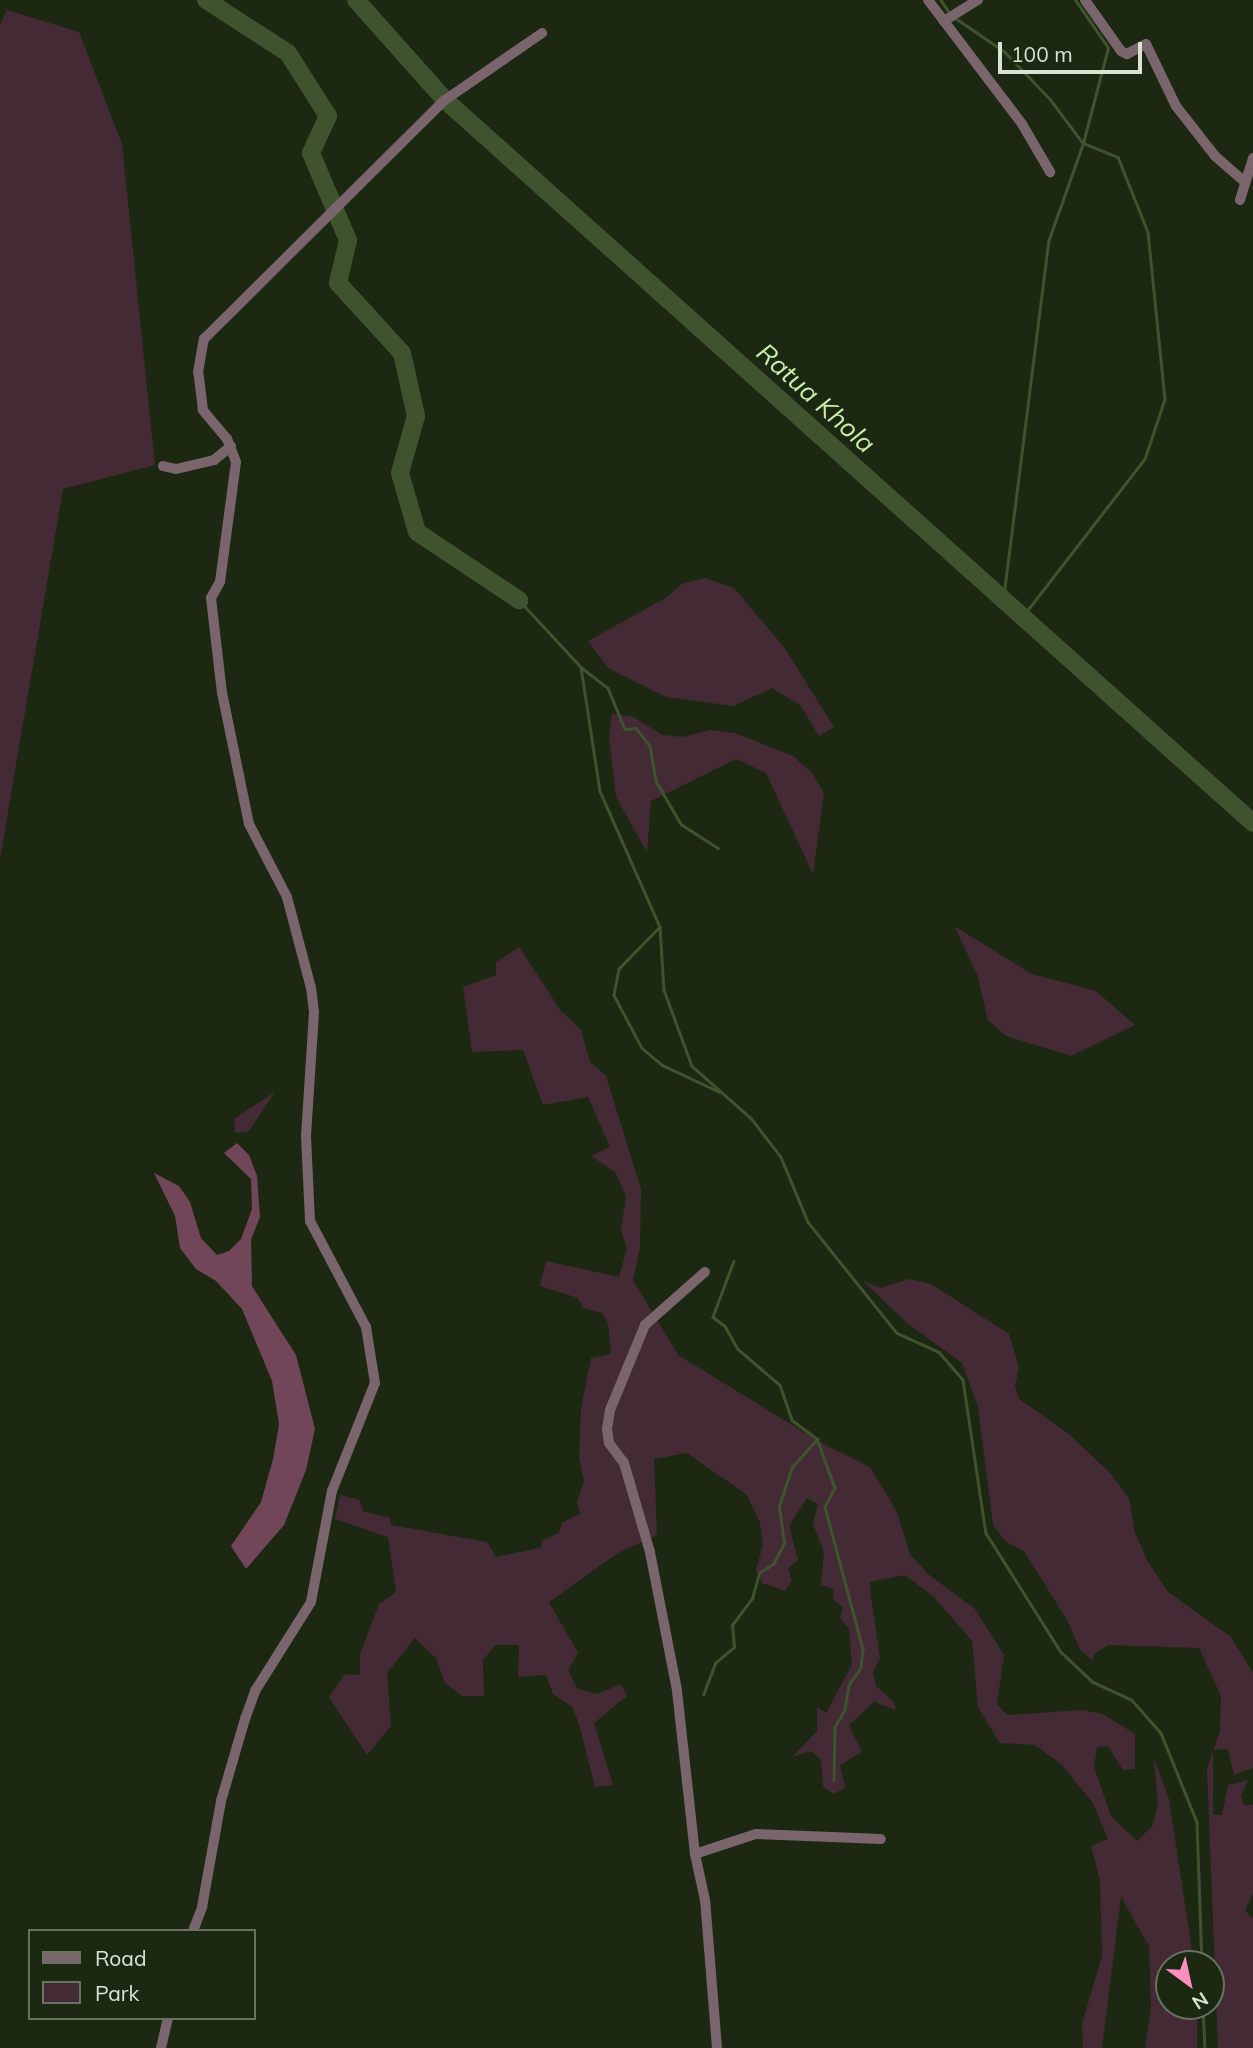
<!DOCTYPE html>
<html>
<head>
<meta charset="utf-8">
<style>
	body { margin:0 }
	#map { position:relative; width:1253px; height:2048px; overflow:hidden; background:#1c2812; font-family:Mulish,sans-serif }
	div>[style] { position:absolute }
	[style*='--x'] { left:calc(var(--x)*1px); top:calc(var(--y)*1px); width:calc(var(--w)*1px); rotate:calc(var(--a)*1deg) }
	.green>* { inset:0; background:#442a35 }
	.forest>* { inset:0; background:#714659 }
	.stream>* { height:2.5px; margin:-1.25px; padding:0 1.25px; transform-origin:1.25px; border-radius:1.25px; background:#3f542e }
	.river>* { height:18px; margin:-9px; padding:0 9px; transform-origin:9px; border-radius:9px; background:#3f542e }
	.street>* { height:10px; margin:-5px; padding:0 5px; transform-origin:5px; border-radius:5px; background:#7a656d }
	span { translate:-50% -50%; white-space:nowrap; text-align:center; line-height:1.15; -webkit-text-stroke:6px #1c2812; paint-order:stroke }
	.water-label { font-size:26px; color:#c9efae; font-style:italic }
	.legend { position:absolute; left:28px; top:1929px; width:228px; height:91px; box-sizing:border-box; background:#1c2812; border:2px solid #687260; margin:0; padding:9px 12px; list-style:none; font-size:21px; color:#dae2d4 }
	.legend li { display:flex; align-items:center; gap:14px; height:35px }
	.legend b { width:35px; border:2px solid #687260 }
	.north { position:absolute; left:1155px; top:1950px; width:70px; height:70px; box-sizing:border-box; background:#1c2812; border:2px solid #687260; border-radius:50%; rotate:147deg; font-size:19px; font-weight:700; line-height:28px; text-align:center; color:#dae2d4 }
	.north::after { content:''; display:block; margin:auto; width:24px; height:32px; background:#fd8ec0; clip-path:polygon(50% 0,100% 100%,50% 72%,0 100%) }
	.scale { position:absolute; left:998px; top:42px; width:144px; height:32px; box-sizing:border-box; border:4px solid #dae2d4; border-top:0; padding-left:9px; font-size:21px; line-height:24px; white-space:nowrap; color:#dae2d4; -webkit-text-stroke:5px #1c2812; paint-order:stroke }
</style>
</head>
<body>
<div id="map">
	<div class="green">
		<i style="clip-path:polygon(7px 10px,79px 32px,122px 144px,155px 465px,63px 489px,0 859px,0 24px)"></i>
		<i style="clip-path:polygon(706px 578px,734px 588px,784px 647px,834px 727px,819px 736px,800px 705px,772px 688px,733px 706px,666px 697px,608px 668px,588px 641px,667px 597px,683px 583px)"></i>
		<i style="clip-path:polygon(612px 714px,634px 717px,662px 735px,683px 737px,710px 730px,735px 733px,793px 756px,811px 772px,824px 793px,813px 874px,766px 773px,736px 759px,651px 801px,647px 852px,616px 797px,609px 737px)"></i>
		<i style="clip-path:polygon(954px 926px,1032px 974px,1096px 991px,1135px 1025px,1071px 1056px,1006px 1036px,988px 1020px,977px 974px)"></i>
		<i style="clip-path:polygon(519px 947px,561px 1011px,581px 1030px,590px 1062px,606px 1076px,641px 1189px,640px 1248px,633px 1280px,678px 1355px,825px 1445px,870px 1467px,897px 1512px,910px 1554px,928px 1574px,975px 1609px,1004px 1655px,997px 1704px,1007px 1715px,1082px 1710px,1103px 1714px,1135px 1734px,1135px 1769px,1123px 1770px,1108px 1746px,1097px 1747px,1094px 1767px,1111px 1816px,1137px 1841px,1153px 1825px,1158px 1803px,1154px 1758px,1169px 1799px,1194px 1964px,1169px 1964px,1169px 2006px,1197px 2006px,1197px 2048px,1145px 2048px,1151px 2008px,1149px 1946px,1121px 1897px,1102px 2048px,1083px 2048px,1082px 2024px,1102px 1956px,1100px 1880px,1091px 1846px,1108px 1839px,1093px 1803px,1061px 1764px,1035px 1745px,1000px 1743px,978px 1707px,972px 1641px,933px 1596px,905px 1575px,869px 1582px,880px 1658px,873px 1672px,876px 1686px,893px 1701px,896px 1710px,874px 1702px,849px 1725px,862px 1752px,840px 1765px,845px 1788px,833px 1794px,823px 1786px,821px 1760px,811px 1751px,792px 1757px,817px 1731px,817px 1707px,826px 1713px,852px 1665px,849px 1629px,840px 1618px,843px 1607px,833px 1599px,834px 1589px,821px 1585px,824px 1552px,813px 1524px,818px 1504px,807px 1498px,789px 1526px,798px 1560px,788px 1569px,792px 1580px,785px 1591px,762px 1583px,756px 1570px,763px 1545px,760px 1523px,747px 1495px,687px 1453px,654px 1459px,657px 1535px,618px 1553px,549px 1602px,578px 1653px,568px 1671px,578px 1689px,598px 1694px,621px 1684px,627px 1696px,594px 1723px,613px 1785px,595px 1787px,579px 1724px,572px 1707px,553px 1694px,546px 1675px,518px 1677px,519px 1645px,495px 1645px,483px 1660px,484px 1696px,462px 1696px,445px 1683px,436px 1658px,415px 1638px,387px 1673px,391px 1726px,367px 1755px,329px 1697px,345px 1674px,360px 1675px,360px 1654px,379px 1604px,396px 1592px,388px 1537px,335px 1519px,340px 1495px,360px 1500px,363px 1511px,390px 1518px,391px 1525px,487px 1542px,496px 1557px,540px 1548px,543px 1540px,559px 1533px,562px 1523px,580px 1514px,577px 1502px,584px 1481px,579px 1458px,581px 1408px,591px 1358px,611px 1354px,608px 1323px,602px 1313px,583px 1308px,578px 1298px,540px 1286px,546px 1261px,619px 1277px,627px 1249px,621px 1230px,626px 1196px,615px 1172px,591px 1156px,610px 1147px,588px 1097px,543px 1105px,523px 1050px,472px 1052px,463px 987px,496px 975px,496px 962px)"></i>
		<i style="clip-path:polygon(275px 1092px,249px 1131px,235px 1133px,234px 1119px)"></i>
		<i style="clip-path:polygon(910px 1279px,931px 1284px,1009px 1334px,1019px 1367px,1015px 1386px,1019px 1399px,1069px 1434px,1111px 1474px,1129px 1498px,1135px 1533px,1148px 1562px,1168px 1592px,1231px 1637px,1253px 1673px,1253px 1768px,1234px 1775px,1228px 1749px,1213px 1750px,1213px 1815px,1222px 1815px,1228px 1785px,1248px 1780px,1241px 1796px,1244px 1805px,1253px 1805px,1253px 1893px,1245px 1911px,1253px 1918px,1253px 2048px,1218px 2048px,1207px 1768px,1220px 1731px,1221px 1696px,1199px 1648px,1108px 1645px,1094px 1654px,1093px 1660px,1081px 1651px,1067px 1620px,1024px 1551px,1006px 1542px,993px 1525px,978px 1407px,962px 1363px,907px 1323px,863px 1281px,880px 1288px)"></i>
	</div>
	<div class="forest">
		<i style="clip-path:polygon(237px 1143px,249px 1155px,257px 1176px,260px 1217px,251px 1240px,252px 1286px,296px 1355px,315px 1429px,306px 1470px,284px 1525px,246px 1569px,231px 1546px,261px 1502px,273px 1459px,279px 1424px,272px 1381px,242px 1309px,216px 1281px,196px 1269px,180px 1248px,175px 1216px,154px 1173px,179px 1186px,190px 1202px,201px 1238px,217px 1255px,229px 1251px,241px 1239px,252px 1209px,251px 1179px,224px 1153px)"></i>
	</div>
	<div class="stream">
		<i style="--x:941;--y:0;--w:14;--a:56"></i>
		<i style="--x:954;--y:17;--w:62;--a:34.5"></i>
		<i style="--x:1005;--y:52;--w:65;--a:46.2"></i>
		<i style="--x:1050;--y:99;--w:55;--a:53.1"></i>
		<i style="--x:1083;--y:143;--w:38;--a:22"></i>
		<i style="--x:1118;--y:157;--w:81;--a:68.2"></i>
		<i style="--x:1148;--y:232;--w:168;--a:84.2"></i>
		<i style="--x:1165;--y:399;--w:63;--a:108.4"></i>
		<i style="--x:1145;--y:459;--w:200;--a:127.7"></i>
		<i style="--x:519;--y:600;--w:91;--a:47.2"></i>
		<i style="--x:581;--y:667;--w:125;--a:81.3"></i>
		<i style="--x:600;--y:791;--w:149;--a:66.2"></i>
		<i style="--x:660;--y:927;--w:63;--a:86.4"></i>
		<i style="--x:664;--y:990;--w:81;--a:69.8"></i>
		<i style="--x:692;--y:1066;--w:79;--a:41.4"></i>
		<i style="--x:751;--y:1118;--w:49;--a:52.4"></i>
		<i style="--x:781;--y:1157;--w:70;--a:67.4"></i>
		<i style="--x:808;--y:1222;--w:142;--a:51.3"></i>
		<i style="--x:897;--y:1333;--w:46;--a:24.3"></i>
		<i style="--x:939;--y:1352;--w:37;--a:49"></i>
		<i style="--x:963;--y:1380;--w:155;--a:81.5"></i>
		<i style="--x:986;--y:1533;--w:141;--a:57.8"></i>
		<i style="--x:1061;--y:1652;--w:44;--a:43.2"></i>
		<i style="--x:1093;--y:1682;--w:43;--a:24.8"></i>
		<i style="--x:1132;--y:1700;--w:44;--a:48.7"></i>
		<i style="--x:1161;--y:1733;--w:96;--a:68"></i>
		<i style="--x:1197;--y:1822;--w:142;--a:88"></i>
		<i style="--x:1003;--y:600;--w:361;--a:-82.8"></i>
		<i style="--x:1048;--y:242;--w:105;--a:-70.5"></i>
		<i style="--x:1083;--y:143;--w:98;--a:-75.3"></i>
		<i style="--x:1108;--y:48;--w:58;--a:-124.5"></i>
		<i style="--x:581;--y:667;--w:34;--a:38"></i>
		<i style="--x:608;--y:688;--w:44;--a:67.5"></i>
		<i style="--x:625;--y:729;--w:11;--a:-5"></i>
		<i style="--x:636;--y:728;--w:23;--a:52"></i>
		<i style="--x:650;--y:746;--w:36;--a:80"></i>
		<i style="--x:656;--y:781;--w:50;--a:59.8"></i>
		<i style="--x:681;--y:824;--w:44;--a:33"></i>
		<i style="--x:659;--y:928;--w:57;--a:134.3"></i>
		<i style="--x:619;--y:969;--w:26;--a:101"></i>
		<i style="--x:614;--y:995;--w:60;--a:62.2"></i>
		<i style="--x:642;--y:1048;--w:26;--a:40"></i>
		<i style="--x:662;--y:1065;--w:64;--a:25"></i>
		<i style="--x:734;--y:1261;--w:60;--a:110.6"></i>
		<i style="--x:713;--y:1317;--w:15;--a:37"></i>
		<i style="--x:725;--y:1326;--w:26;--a:61"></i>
		<i style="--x:738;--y:1349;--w:55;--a:40.6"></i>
		<i style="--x:780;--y:1385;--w:37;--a:71"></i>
		<i style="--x:792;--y:1420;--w:31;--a:37"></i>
		<i style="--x:817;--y:1439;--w:52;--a:69.8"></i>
		<i style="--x:835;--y:1488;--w:21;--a:118"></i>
		<i style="--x:825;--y:1507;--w:147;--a:75"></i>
		<i style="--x:863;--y:1649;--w:19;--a:96"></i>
		<i style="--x:861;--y:1668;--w:21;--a:125"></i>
		<i style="--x:849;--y:1685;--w:25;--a:99"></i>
		<i style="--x:845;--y:1710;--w:20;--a:120"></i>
		<i style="--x:835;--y:1727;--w:53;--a:91.1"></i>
		<i style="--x:703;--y:1695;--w:34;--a:-69"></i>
		<i style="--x:715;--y:1663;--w:25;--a:-40"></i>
		<i style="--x:734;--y:1647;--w:22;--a:-95"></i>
		<i style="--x:732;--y:1625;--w:34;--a:-53"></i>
		<i style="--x:752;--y:1598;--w:26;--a:-74"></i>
		<i style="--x:759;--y:1573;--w:17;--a:-33"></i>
		<i style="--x:773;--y:1564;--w:24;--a:-62"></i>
		<i style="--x:784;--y:1543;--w:37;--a:-98"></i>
		<i style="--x:779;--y:1506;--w:41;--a:-71.6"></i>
		<i style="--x:792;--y:1467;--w:38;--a:-48"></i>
		<i style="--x:1203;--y:2006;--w:42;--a:87.3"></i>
	</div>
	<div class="river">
		<i style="--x:206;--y:0;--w:98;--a:32.9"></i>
		<i style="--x:288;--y:53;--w:75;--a:57.6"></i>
		<i style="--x:328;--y:116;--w:41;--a:114.7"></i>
		<i style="--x:311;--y:153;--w:95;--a:67"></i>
		<i style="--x:348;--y:240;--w:44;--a:103.1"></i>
		<i style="--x:338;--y:283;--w:95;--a:47.6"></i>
		<i style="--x:402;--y:353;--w:65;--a:77.5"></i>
		<i style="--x:416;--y:416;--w:59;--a:105.7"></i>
		<i style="--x:400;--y:473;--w:61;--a:73.9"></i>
		<i style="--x:417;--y:532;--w:123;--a:33.7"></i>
		<i style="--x:356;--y:0;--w:134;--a:48.3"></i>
		<i style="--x:445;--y:100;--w:1084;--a:41.82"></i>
	</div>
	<div class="street">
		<i style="--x:928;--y:0;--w:156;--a:52.8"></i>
		<i style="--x:1022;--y:124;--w:56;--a:59.7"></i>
		<i style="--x:1085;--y:0;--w:62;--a:54.8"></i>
		<i style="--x:1121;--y:51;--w:7;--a:27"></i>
		<i style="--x:1127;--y:54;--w:21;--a:-28"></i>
		<i style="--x:1146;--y:44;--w:69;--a:64.2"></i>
		<i style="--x:1176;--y:106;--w:63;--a:52"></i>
		<i style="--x:1215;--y:156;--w:38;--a:41"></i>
		<i style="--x:944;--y:21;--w:40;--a:-32"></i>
		<i style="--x:1240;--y:200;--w:44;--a:-72.8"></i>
		<i style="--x:163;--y:466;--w:13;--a:13"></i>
		<i style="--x:176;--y:469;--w:39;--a:-13"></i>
		<i style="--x:214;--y:460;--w:22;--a:-39"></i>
		<i style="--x:695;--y:1854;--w:165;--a:-96.3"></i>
		<i style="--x:677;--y:1690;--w:141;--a:-101.1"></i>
		<i style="--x:650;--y:1552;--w:93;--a:-106.3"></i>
		<i style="--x:624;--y:1463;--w:25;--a:-127"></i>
		<i style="--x:609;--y:1443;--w:14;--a:-98"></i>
		<i style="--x:607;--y:1429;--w:19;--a:-81"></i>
		<i style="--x:610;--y:1410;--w:92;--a:-67.6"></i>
		<i style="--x:645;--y:1325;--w:80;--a:-41.5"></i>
		<i style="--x:193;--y:1931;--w:26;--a:-69"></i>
		<i style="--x:202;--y:1907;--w:108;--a:-79.8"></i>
		<i style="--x:221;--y:1801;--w:85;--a:-73.7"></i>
		<i style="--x:245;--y:1719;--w:30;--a:-70"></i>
		<i style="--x:255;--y:1691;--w:105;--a:-57.8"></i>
		<i style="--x:311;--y:1602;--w:113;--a:-79.3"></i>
		<i style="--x:332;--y:1491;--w:116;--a:-68.3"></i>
		<i style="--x:375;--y:1383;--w:57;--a:-99.1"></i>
		<i style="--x:366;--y:1327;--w:120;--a:-117.8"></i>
		<i style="--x:310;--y:1221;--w:85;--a:-92.7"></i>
		<i style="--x:306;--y:1136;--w:124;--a:-86.3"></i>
		<i style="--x:314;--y:1012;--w:24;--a:-97"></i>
		<i style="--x:311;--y:988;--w:94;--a:-104.8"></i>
		<i style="--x:287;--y:897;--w:82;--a:-117.5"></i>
		<i style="--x:249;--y:824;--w:134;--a:-101.6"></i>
		<i style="--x:222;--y:693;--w:96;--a:-96.6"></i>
		<i style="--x:211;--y:598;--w:18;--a:-61"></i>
		<i style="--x:220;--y:582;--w:121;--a:-82.4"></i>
		<i style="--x:236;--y:462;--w:25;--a:-111"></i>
		<i style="--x:227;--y:439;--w:38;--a:-130"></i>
		<i style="--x:203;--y:410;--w:38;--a:-97"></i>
		<i style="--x:198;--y:372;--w:34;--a:-80"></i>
		<i style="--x:204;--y:339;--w:339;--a:-44.8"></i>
		<i style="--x:445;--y:100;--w:118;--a:-34.6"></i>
		<i style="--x:161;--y:2048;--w:31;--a:-77"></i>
		<i style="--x:717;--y:2048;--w:148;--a:-94.6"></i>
		<i style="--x:705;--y:1900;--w:47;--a:-102.3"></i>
		<i style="--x:695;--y:1854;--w:64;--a:-18.2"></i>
		<i style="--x:756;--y:1834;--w:125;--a:2.3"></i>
	</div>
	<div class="water-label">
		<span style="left:816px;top:398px;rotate:42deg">Ratua Khola</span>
	</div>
	<ul class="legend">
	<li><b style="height:9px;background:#7a656d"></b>Road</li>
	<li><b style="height:19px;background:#442a35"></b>Park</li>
	</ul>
	<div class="north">N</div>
	<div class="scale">100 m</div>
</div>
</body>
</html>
